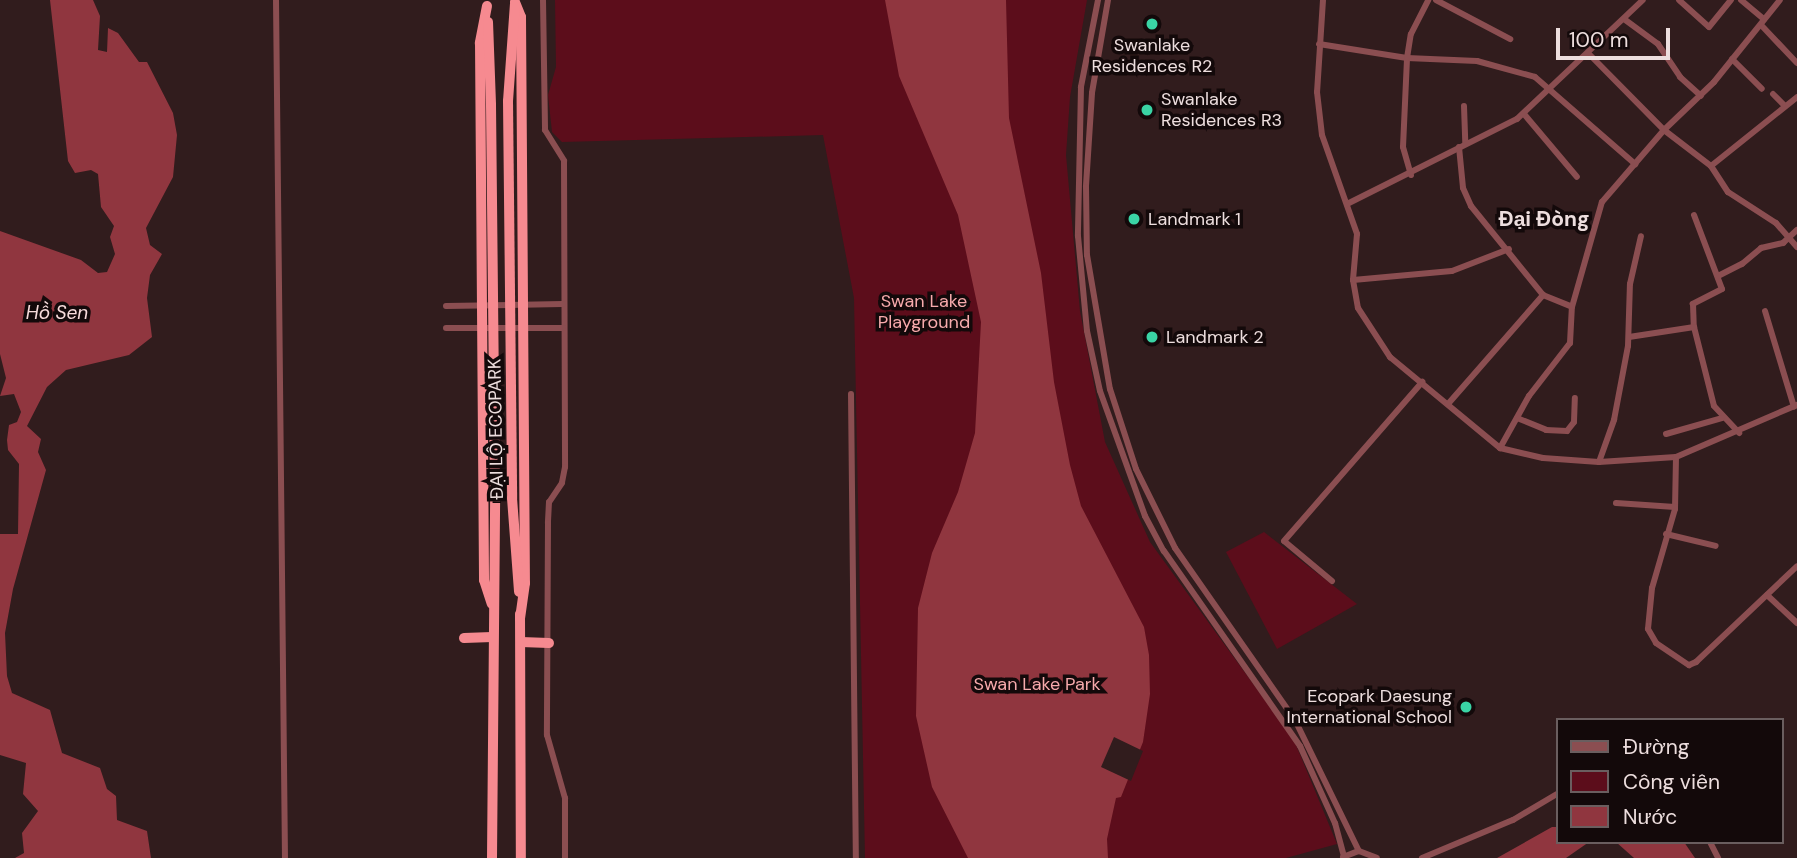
<!DOCTYPE html>
<html>
<head>
<meta charset="utf-8">
<style>
	body { margin:0 }
	#map { position:relative; width:1797px; height:858px; overflow:hidden; background:#311c1d; font-family:"DM Sans",sans-serif }
	div>[style] { position:absolute }
	[style*='--x'] { left:calc(var(--x)*1px); top:calc(var(--y)*1px); width:calc(var(--w)*1px); rotate:calc(var(--a)*1deg) }
	.green>* { inset:0; background:#5c0d1b }
	.water>* { inset:0; background:#90363f }
	.pier>* { inset:0; background:#311c1d }
	.minor>* { height:6px; margin:-3px; padding:0 3px; transform-origin:3px; border-radius:3px; background:#8b4e51 }
	.trunk>* { height:10px; margin:-5px; padding:0 5px; transform-origin:5px; border-radius:5px; background:#f68a90 }
	.trunk-bridge>* { height:10px; margin:-5px; padding:0 5px; transform-origin:5px; border-radius:5px; background:#f68a90 }
	.dots>* { width:19px; height:19px; translate:-50% -50%; box-sizing:border-box; border:4px solid #13090a; border-radius:50% }
	span { translate:-50% -50%; white-space:nowrap; text-align:center; line-height:1.15; -webkit-text-stroke:7px #13090a; paint-order:stroke }
	.poi-label { font-size:18px; color:#eddede }
	.left { translate:0 -50%; text-align:left }
	.right { translate:-100% -50%; text-align:right }
	.park-label { font-size:18px; color:#f7aaac }
	.street-label { font-size:18px; color:#eddede }
	.water-label { font-size:19px; color:#f8dcdc; font-style:italic }
	.quarter-label { font-size:21px; color:#eddede; font-weight:700 }
	.legend { position:absolute; left:1556px; top:718px; width:228px; height:126px; box-sizing:border-box; background:#13090a; border:2px solid #6a5e5f; margin:0; padding:9px 12px; list-style:none; font-size:21px; color:#eddede }
	.legend li { display:flex; align-items:center; gap:14px; height:35px }
	.legend b { width:35px; border:2px solid #6a5e5f }
	.scale { position:absolute; left:1556px; top:28px; width:114px; height:32px; box-sizing:border-box; border:4px solid #eddede; border-top:0; padding-left:9px; font-size:21px; line-height:24px; white-space:nowrap; color:#eddede; -webkit-text-stroke:5px #13090a; paint-order:stroke }
</style>
</head>
<body>
<div id="map">
	<div class="green">
		<i style="clip-path:polygon(555px 0,1087px 0,1070px 97px,1066px 155px,1080px 311px,1105px 442px,1150px 542px,1294px 740px,1337px 844px,1286px 858px,865px 858px,854px 298px,823px 135px,562px 142px,552px 132px,548px 95px,556px 67px)"></i>
		<i style="clip-path:polygon(1264px 532px,1357px 604px,1277px 649px,1226px 552px)"></i>
	</div>
	<div class="water">
		<i style="clip-path:polygon(50px 0,93px 0,100px 16px,98px 50px,107px 52px,108px 28px,118px 33px,139px 62px,147px 62px,173px 113px,177px 135px,173px 177px,146px 228px,150px 245px,162px 254px,150px 275px,147px 298px,152px 337px,129px 355px,66px 370px,47px 387px,27px 426px,41px 439px,38px 452px,46px 470px,13px 589px,5px 633px,7px 676px,12px 693px,50px 710px,62px 753px,100px 768px,107px 789px,116px 796px,117px 820px,147px 831px,151px 858px,15px 858px,24px 853px,22px 833px,38px 811px,23px 794px,26px 763px,0 755px,0 534px,18px 534px,19px 464px,8px 450px,7px 440px,9px 425px,17px 422px,21px 412px,14px 394px,0 396px,6px 378px,0 354px,0 231px,81px 260px,98px 273px,107px 272px,115px 254px,110px 237px,114px 226px,101px 207px,98px 174px,91px 170px,75px 173px,68px 161px)"></i>
		<i style="clip-path:polygon(885px 0,1006px 0,1009px 118px,1041px 273px,1054px 382px,1070px 465px,1081px 506px,1144px 627px,1149px 655px,1150px 694px,1143px 742px,1121px 797px,1116px 798px,1107px 839px,1108px 858px,968px 858px,932px 787px,916px 716px,918px 608px,932px 553px,958px 492px,975px 433px,981px 322px,958px 215px,899px 76px)"></i>
		<i style="clip-path:polygon(1552px 827px,1557px 827px,1557px 842px,1589px 842px,1566px 858px,1497px 858px)"></i>
		<i style="clip-path:polygon(1616px 842px,1684px 842px,1695px 858px,1634px 858px)"></i>
	</div>
	<div class="pier">
		<i style="clip-path:polygon(1114px 737px,1143px 751px,1131px 781px,1101px 767px)"></i>
	</div>
	<div class="minor">
		<i style="--x:276;--y:0;--w:858;--a:89.4"></i>
		<i style="--x:543;--y:0;--w:130;--a:89.1"></i>
		<i style="--x:545;--y:130;--w:36;--a:58"></i>
		<i style="--x:564;--y:161;--w:306;--a:89.8"></i>
		<i style="--x:565;--y:467;--w:16;--a:101"></i>
		<i style="--x:562;--y:483;--w:23;--a:124"></i>
		<i style="--x:549;--y:502;--w:21;--a:93"></i>
		<i style="--x:548;--y:523;--w:212;--a:90.3"></i>
		<i style="--x:547;--y:735;--w:66;--a:74.1"></i>
		<i style="--x:565;--y:798;--w:60;--a:90"></i>
		<i style="--x:1098;--y:0;--w:89;--a:101.1"></i>
		<i style="--x:1081;--y:87;--w:149;--a:91.2"></i>
		<i style="--x:1078;--y:236;--w:95;--a:84.6"></i>
		<i style="--x:1087;--y:331;--w:61;--a:77.8"></i>
		<i style="--x:1100;--y:391;--w:133;--a:70.2"></i>
		<i style="--x:1145;--y:516;--w:40;--a:62"></i>
		<i style="--x:1164;--y:551;--w:238;--a:55.1"></i>
		<i style="--x:1300;--y:746;--w:85;--a:65.6"></i>
		<i style="--x:1335;--y:823;--w:34;--a:75"></i>
		<i style="--x:1108;--y:0;--w:94;--a:99.8"></i>
		<i style="--x:1092;--y:93;--w:94;--a:93.7"></i>
		<i style="--x:1086;--y:187;--w:68;--a:89.2"></i>
		<i style="--x:1087;--y:255;--w:136;--a:80.3"></i>
		<i style="--x:1110;--y:389;--w:84;--a:72"></i>
		<i style="--x:1136;--y:469;--w:88;--a:63.7"></i>
		<i style="--x:1175;--y:548;--w:210;--a:55.1"></i>
		<i style="--x:1295;--y:720;--w:146;--a:64"></i>
		<i style="--x:1323;--y:0;--w:92;--a:93.7"></i>
		<i style="--x:1317;--y:92;--w:43;--a:83.4"></i>
		<i style="--x:1322;--y:135;--w:105;--a:70.5"></i>
		<i style="--x:1357;--y:234;--w:46;--a:95"></i>
		<i style="--x:1353;--y:280;--w:28;--a:80"></i>
		<i style="--x:1358;--y:308;--w:59;--a:56.9"></i>
		<i style="--x:1390;--y:357;--w:143;--a:39.6"></i>
		<i style="--x:1500;--y:448;--w:44;--a:13.1"></i>
		<i style="--x:1543;--y:458;--w:56;--a:4.1"></i>
		<i style="--x:1599;--y:462;--w:77;--a:-3.7"></i>
		<i style="--x:1676;--y:457;--w:132;--a:-23.3"></i>
		<i style="--x:1436;--y:0;--w:84;--a:27.8"></i>
		<i style="--x:1679;--y:0;--w:40;--a:42"></i>
		<i style="--x:1709;--y:27;--w:35;--a:-51"></i>
		<i style="--x:1741;--y:0;--w:30;--a:40"></i>
		<i style="--x:1624;--y:19;--w:42;--a:36.3"></i>
		<i style="--x:1658;--y:44;--w:40;--a:56"></i>
		<i style="--x:1680;--y:77;--w:28;--a:42"></i>
		<i style="--x:1762;--y:26;--w:51;--a:46.6"></i>
		<i style="--x:1319;--y:44;--w:89;--a:9"></i>
		<i style="--x:1407;--y:58;--w:70;--a:2.5"></i>
		<i style="--x:1477;--y:61;--w:60;--a:15.4"></i>
		<i style="--x:1535;--y:77;--w:133;--a:41"></i>
		<i style="--x:1589;--y:54;--w:107;--a:45.4"></i>
		<i style="--x:1664;--y:130;--w:59;--a:37.5"></i>
		<i style="--x:1711;--y:166;--w:31;--a:57"></i>
		<i style="--x:1728;--y:192;--w:57;--a:32.9"></i>
		<i style="--x:1776;--y:223;--w:32;--a:49"></i>
		<i style="--x:1732;--y:59;--w:42;--a:45"></i>
		<i style="--x:1773;--y:94;--w:17;--a:45"></i>
		<i style="--x:1464;--y:106;--w:38;--a:88"></i>
		<i style="--x:1524;--y:114;--w:82;--a:49.9"></i>
		<i style="--x:1459;--y:147;--w:41;--a:84.4"></i>
		<i style="--x:1463;--y:188;--w:20;--a:66"></i>
		<i style="--x:1471;--y:206;--w:114;--a:51"></i>
		<i style="--x:1543;--y:295;--w:31;--a:22"></i>
		<i style="--x:1711;--y:166;--w:110;--a:-38.7"></i>
		<i style="--x:1411;--y:175;--w:29;--a:-106"></i>
		<i style="--x:1403;--y:147;--w:89;--a:-87.4"></i>
		<i style="--x:1407;--y:58;--w:24;--a:-81"></i>
		<i style="--x:1411;--y:34;--w:38;--a:-63"></i>
		<i style="--x:1347;--y:204;--w:190;--a:-26.6"></i>
		<i style="--x:1517;--y:119;--w:173;--a:-43.4"></i>
		<i style="--x:1694;--y:215;--w:79;--a:69.3"></i>
		<i style="--x:1722;--y:289;--w:33;--a:153"></i>
		<i style="--x:1693;--y:304;--w:23;--a:88"></i>
		<i style="--x:1694;--y:327;--w:81;--a:75.8"></i>
		<i style="--x:1714;--y:406;--w:37;--a:47"></i>
		<i style="--x:1718;--y:276;--w:27;--a:-27"></i>
		<i style="--x:1742;--y:264;--w:25;--a:-40"></i>
		<i style="--x:1761;--y:248;--w:23;--a:-13"></i>
		<i style="--x:1783;--y:243;--w:19;--a:-43"></i>
		<i style="--x:1353;--y:280;--w:99;--a:-5.2"></i>
		<i style="--x:1452;--y:271;--w:61;--a:-21.1"></i>
		<i style="--x:446;--y:306;--w:117;--a:-1"></i>
		<i style="--x:1765;--y:311;--w:100;--a:73.2"></i>
		<i style="--x:446;--y:328;--w:117;--a:0"></i>
		<i style="--x:1629;--y:337;--w:66;--a:-8.7"></i>
		<i style="--x:851;--y:394;--w:464;--a:89.4"></i>
		<i style="--x:1448;--y:404;--w:145;--a:-48.9"></i>
		<i style="--x:1517;--y:418;--w:31;--a:22"></i>
		<i style="--x:1546;--y:430;--w:21;--a:3"></i>
		<i style="--x:1567;--y:431;--w:11;--a:-52"></i>
		<i style="--x:1574;--y:422;--w:24;--a:-88"></i>
		<i style="--x:1666;--y:434;--w:58;--a:-15.9"></i>
		<i style="--x:1500;--y:448;--w:60;--a:-60.9"></i>
		<i style="--x:1529;--y:396;--w:67;--a:-52.3"></i>
		<i style="--x:1570;--y:343;--w:36;--a:-87"></i>
		<i style="--x:1572;--y:307;--w:109;--a:-74.1"></i>
		<i style="--x:1602;--y:202;--w:95;--a:-49.3"></i>
		<i style="--x:1664;--y:130;--w:69;--a:-43.8"></i>
		<i style="--x:1714;--y:82;--w:105;--a:-51.2"></i>
		<i style="--x:1676;--y:457;--w:52;--a:91.1"></i>
		<i style="--x:1675;--y:509;--w:82;--a:106.2"></i>
		<i style="--x:1652;--y:588;--w:41;--a:95.6"></i>
		<i style="--x:1648;--y:629;--w:16;--a:60"></i>
		<i style="--x:1656;--y:643;--w:40;--a:34"></i>
		<i style="--x:1689;--y:665;--w:8;--a:-23"></i>
		<i style="--x:1696;--y:662;--w:139;--a:-43.5"></i>
		<i style="--x:1599;--y:462;--w:45;--a:-70.3"></i>
		<i style="--x:1614;--y:420;--w:75;--a:-79.3"></i>
		<i style="--x:1628;--y:346;--w:62;--a:-88.2"></i>
		<i style="--x:1630;--y:284;--w:49;--a:-77.1"></i>
		<i style="--x:1616;--y:503;--w:59;--a:3.9"></i>
		<i style="--x:1666;--y:534;--w:51;--a:13.5"></i>
		<i style="--x:1332;--y:581;--w:62;--a:-140.2"></i>
		<i style="--x:1284;--y:541;--w:211;--a:-49"></i>
		<i style="--x:1767;--y:595;--w:41;--a:43"></i>
		<i style="--x:1710;--y:842;--w:18;--a:63"></i>
		<i style="--x:1343;--y:857;--w:17;--a:-21"></i>
		<i style="--x:1359;--y:851;--w:19;--a:21"></i>
		<i style="--x:1422;--y:858;--w:99;--a:-22.7"></i>
		<i style="--x:1513;--y:820;--w:51;--a:-30.6"></i>
	</div>
	<div class="trunk">
		<i style="--x:515;--y:2;--w:16;--a:68"></i>
		<i style="--x:521;--y:17;--w:566;--a:89.6"></i>
		<i style="--x:525;--y:583;--w:36;--a:98"></i>
		<i style="--x:487;--y:6;--w:38;--a:101"></i>
		<i style="--x:480;--y:43;--w:537;--a:89.57"></i>
		<i style="--x:484;--y:580;--w:25;--a:72"></i>
		<i style="--x:488;--y:22;--w:83;--a:87.9"></i>
		<i style="--x:508;--y:101;--w:97;--a:-85.9"></i>
		<i style="--x:512;--y:498;--w:94;--a:85.7"></i>
		<i style="--x:520;--y:614;--w:244;--a:89.8"></i>
		<i style="--x:464;--y:638;--w:28;--a:-2"></i>
		<i style="--x:521;--y:642;--w:28;--a:2"></i>
		<i style="--x:492;--y:858;--w:360;--a:-89.5"></i>
	</div>
	<div class="trunk-bridge">
		<i style="--x:508;--y:101;--w:397;--a:89.4"></i>
		<i style="--x:491;--y:105;--w:393;--a:89.4"></i>
	</div>
	<div class="dots">
		<i style="left:1152px;top:24px;background:#3ad4a5"></i>
		<i style="left:1147px;top:110px;background:#3ad4a5"></i>
		<i style="left:1134px;top:219px;background:#3ad4a5"></i>
		<i style="left:1152px;top:337px;background:#3ad4a5"></i>
		<i style="left:1466px;top:707px;background:#3ad4a5"></i>
	</div>
	<div class="poi-label">
		<span style="left:1152px;top:56px">Swanlake<br>Residences R2</span>
		<span class="left" style="left:1161px;top:110px">Swanlake<br>Residences R3</span>
		<span class="left" style="left:1148px;top:219px">Landmark 1</span>
		<span class="left" style="left:1166px;top:337px">Landmark 2</span>
		<span class="right" style="left:1452px;top:707px">Ecopark Daesung<br>International School</span>
	</div>
	<div class="park-label">
		<span style="left:924px;top:312px">Swan Lake<br>Playground</span>
		<span style="left:1037px;top:684px">Swan Lake Park</span>
	</div>
	<div class="street-label">
		<span style="left:496px;top:429px;rotate:-91deg">ĐẠI LỘ ECOPARK</span>
	</div>
	<div class="water-label">
		<span style="left:57px;top:313px">Hồ Sen</span>
	</div>
	<div class="quarter-label">
		<span style="left:1544px;top:219px">Đại Đòng</span>
	</div>
	<ul class="legend">
	<li><b style="height:9px;background:#8b4e51"></b>Đường</li>
	<li><b style="height:19px;background:#5c0d1b"></b>Công viên</li>
	<li><b style="height:19px;background:#90363f"></b>Nước</li>
	</ul>
	<div class="scale">100 m</div>
</div>
</body>
</html>
